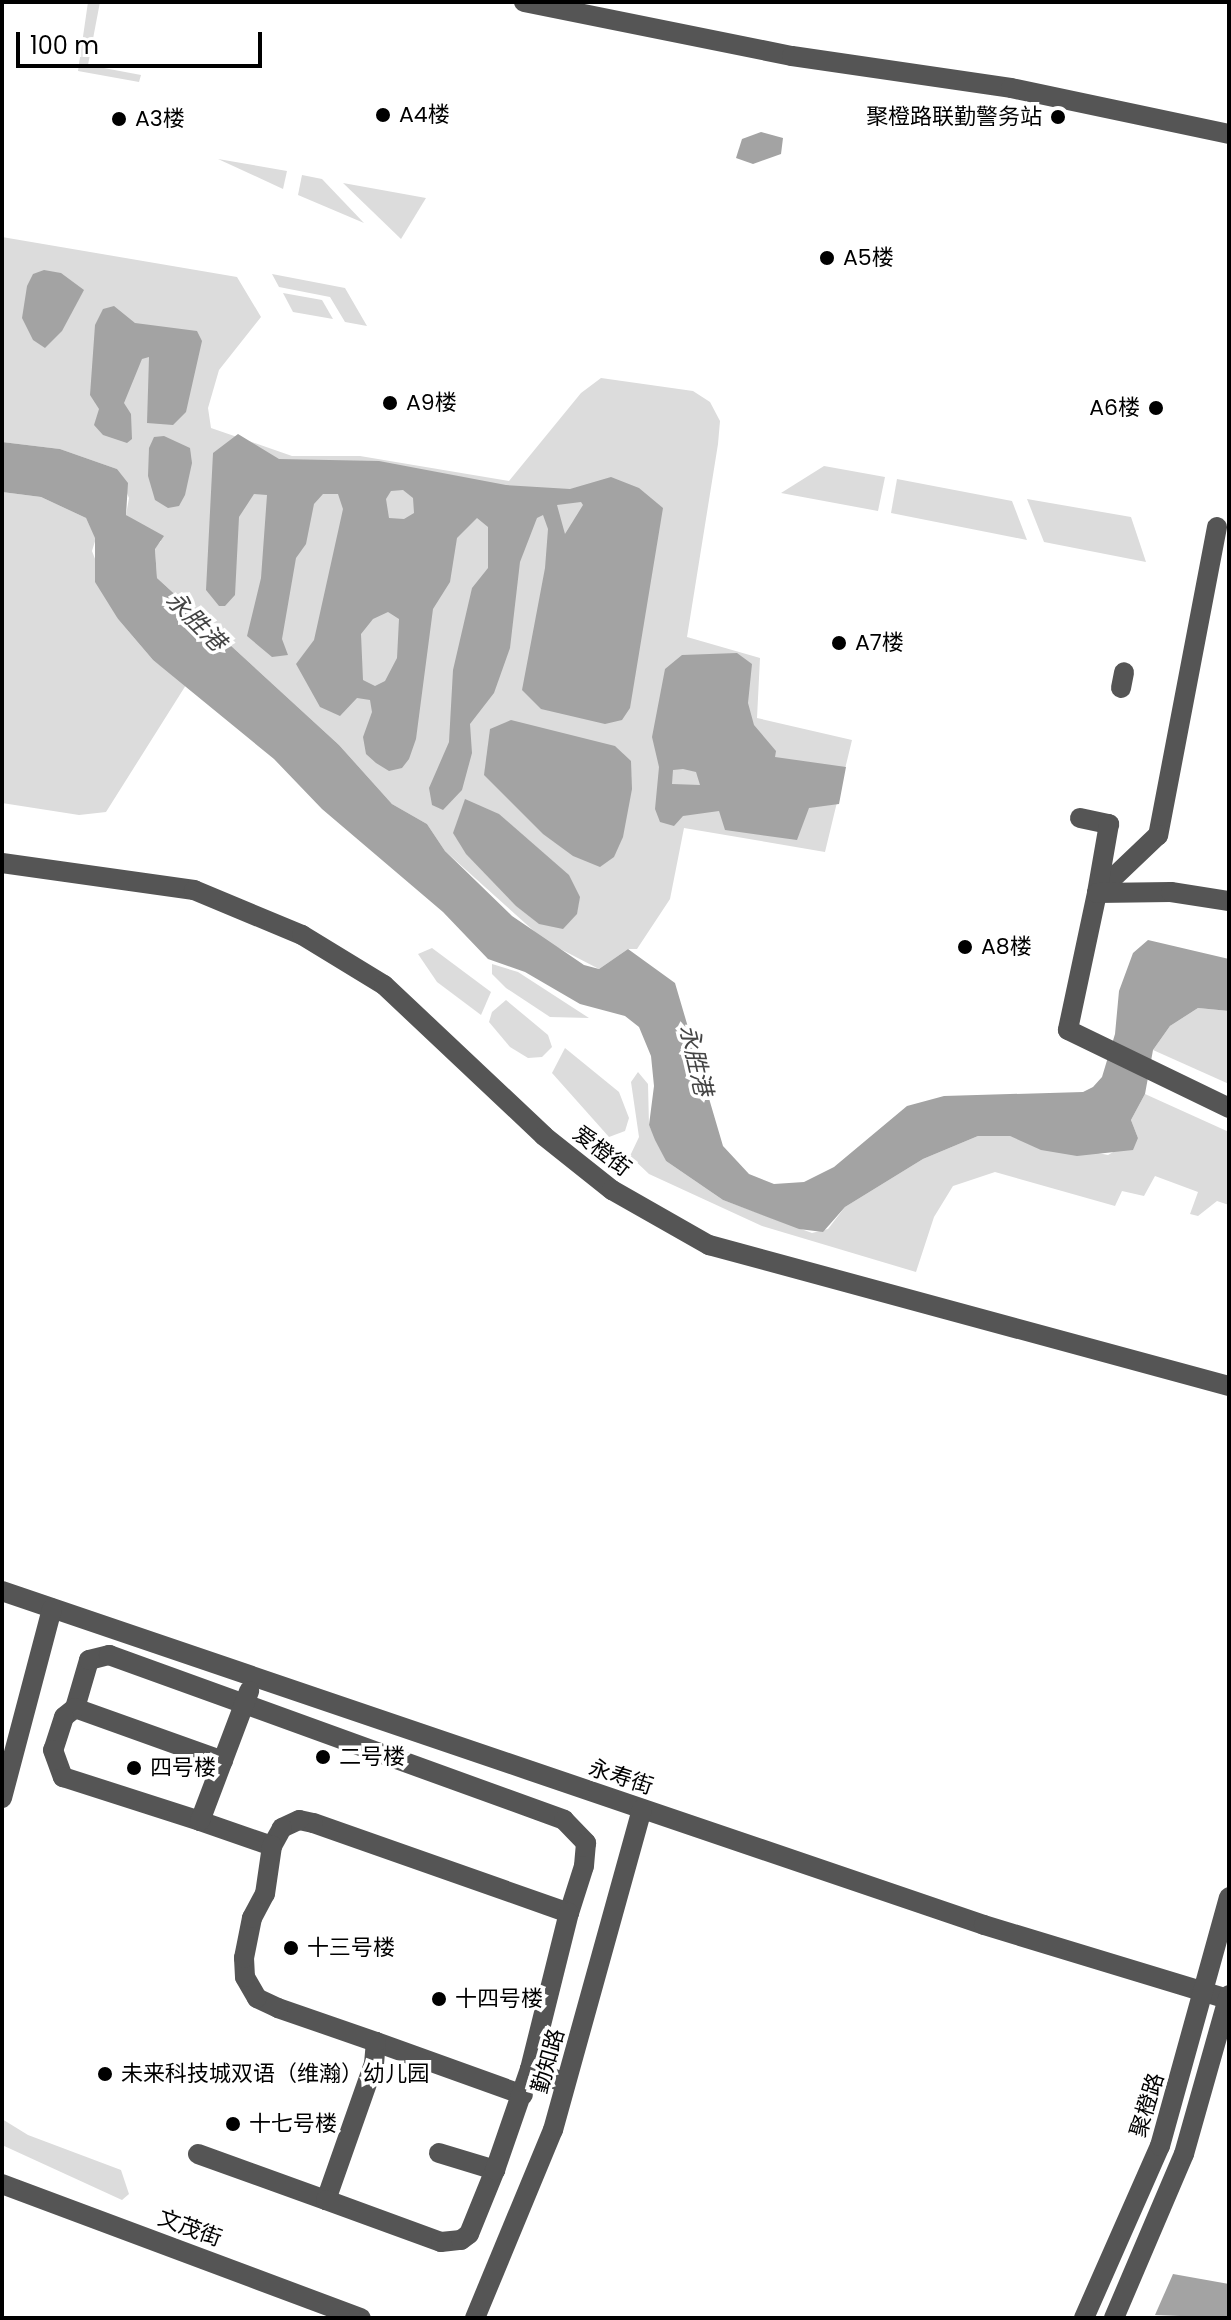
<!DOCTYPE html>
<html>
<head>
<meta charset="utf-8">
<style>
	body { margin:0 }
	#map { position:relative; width:1231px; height:2320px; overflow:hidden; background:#fff; font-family:Poppins,"Noto Sans SC",sans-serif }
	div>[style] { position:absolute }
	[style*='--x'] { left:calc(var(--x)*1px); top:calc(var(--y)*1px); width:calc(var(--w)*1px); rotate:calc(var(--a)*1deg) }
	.green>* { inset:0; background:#dcdcdc }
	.water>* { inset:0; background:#a3a3a3 }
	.minor>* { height:20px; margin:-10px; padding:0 10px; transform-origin:10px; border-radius:10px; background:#555 }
	.dots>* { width:22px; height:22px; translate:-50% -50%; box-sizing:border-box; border:4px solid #fff; border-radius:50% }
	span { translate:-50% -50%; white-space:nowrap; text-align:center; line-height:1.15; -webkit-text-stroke:7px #fff; paint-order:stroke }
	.poi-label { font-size:22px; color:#000 }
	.left { translate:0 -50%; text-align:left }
	.right { translate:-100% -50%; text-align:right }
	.street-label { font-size:22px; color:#000 }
	.water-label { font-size:24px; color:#444; font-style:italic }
	.frame { position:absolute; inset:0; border:4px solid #000; pointer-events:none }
	.scale { position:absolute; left:16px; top:32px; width:246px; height:36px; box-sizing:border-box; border:4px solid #000; border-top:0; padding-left:10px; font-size:24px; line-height:28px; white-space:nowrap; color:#000; -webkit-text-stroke:6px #fff; paint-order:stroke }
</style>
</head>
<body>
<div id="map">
	<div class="green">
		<i style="clip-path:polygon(88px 2px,100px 2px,88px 65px,141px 75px,139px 82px,78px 71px)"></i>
		<i style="clip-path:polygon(218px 159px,287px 171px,283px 189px)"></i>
		<i style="clip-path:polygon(302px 175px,322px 179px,364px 223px,298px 195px)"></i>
		<i style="clip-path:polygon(343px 183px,426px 198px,401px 239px)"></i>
		<i style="clip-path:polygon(2px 237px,237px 277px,261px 317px,219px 370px,208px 408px,211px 428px,292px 456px,360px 456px,509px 481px,581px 393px,601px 378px,693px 391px,710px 402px,720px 421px,718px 444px,687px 637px,760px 658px,757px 718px,852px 740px,825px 852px,684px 828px,670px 899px,637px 949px,628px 949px,599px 969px,545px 941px,445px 851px,427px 824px,392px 804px,339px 745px,157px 578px,155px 548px,161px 541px,126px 515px,129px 498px,117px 469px,60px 449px,2px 442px)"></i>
		<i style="clip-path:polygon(272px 274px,345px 288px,367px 326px,345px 322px,330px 297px,279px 287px)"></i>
		<i style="clip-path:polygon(283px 293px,322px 300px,333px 319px,293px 312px)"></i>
		<i style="clip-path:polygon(824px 466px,885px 477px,878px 511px,781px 493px)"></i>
		<i style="clip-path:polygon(897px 479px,1012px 501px,1027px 540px,891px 513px)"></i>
		<i style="clip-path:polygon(2px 492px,41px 497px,86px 518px,96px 538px,92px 551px,118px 619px,153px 660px,186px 685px,106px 812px,79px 815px,2px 803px)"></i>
		<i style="clip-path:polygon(1027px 499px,1131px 517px,1146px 562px,1044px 542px)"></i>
		<i style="clip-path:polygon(432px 948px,491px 992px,481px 1015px,437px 982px,418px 954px)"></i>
		<i style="clip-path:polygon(492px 964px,518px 972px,589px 1018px,550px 1017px,506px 988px,492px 974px)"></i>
		<i style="clip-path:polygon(506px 1000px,548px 1035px,552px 1047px,542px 1057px,528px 1058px,510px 1047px,489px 1022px,492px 1012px)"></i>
		<i style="clip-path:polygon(1198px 1008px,1229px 1011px,1229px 1084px,1153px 1050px,1170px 1026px)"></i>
		<i style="clip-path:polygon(565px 1048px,619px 1092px,629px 1118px,625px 1131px,609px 1137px,552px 1073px)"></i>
		<i style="clip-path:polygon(638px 1072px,648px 1084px,649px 1125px,666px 1161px,723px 1200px,812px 1233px,828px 1229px,845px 1207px,923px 1159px,978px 1136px,1010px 1136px,1108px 1155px,1138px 1138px,1131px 1120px,1145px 1094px,1229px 1132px,1229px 1205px,1217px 1201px,1198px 1216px,1190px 1214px,1198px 1192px,1155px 1176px,1144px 1196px,1122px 1191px,1115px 1206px,995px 1172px,953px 1186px,934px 1217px,916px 1272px,762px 1226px,649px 1174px,630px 1156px,639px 1137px,631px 1082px)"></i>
		<i style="clip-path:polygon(2px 2119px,28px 2135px,121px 2170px,129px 2194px,122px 2200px,2px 2145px)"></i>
	</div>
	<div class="water">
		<i style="clip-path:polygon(761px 132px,783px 138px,781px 154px,753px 164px,736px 158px,742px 139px)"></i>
		<i style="clip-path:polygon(44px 270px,61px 273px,84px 290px,62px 331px,45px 348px,33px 340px,22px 318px,27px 286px,33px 274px)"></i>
		<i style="clip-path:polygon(114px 306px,135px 323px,197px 331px,202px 341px,186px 412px,173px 425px,147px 423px,149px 357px,142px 359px,124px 403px,131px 414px,132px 439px,127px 443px,103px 435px,94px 425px,99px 409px,90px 395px,95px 325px,103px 309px)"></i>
		<i style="clip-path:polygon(evenodd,238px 434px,279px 459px,379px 461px,506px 485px,570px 489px,611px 477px,639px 488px,663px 508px,630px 708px,622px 720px,605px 724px,541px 709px,522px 690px,545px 568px,548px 529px,543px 515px,537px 518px,520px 562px,510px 648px,494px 693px,470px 724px,472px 753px,462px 790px,443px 810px,432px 805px,429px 788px,449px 742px,453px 670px,472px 588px,488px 568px,488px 527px,477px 518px,457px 538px,450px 582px,433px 609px,416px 739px,409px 759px,402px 768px,389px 771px,376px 763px,366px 754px,363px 737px,372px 712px,370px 700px,357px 698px,340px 716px,320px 707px,296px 664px,314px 640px,343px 509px,338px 494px,323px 494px,314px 504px,306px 544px,296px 558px,282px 639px,288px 655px,272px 657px,247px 636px,261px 578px,267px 495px,254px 494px,239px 517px,235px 595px,225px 606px,219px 606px,206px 590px,213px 453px,238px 434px,403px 490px,413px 498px,414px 513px,404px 519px,389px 518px,386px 499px,391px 491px,403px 490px,238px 434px,581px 502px,583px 505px,565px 534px,557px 505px,581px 502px,238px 434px,388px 612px,399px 619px,397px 658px,385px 681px,375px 686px,363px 680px,361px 634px,373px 619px,388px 612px)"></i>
		<i style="clip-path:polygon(164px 436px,190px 448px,192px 463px,185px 495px,179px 506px,168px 508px,155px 500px,148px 476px,149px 448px,154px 437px)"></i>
		<i style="clip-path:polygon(2px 442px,60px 449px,117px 469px,128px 483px,126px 515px,164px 536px,155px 549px,157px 578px,339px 745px,392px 804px,427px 824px,445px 851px,512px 916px,584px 965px,599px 969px,628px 949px,675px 983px,723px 1146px,749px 1174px,774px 1184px,804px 1182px,834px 1167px,907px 1106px,944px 1096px,1083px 1092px,1093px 1087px,1102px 1077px,1115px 1034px,1119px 991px,1133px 953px,1148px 940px,1229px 959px,1229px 1011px,1198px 1008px,1170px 1026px,1153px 1050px,1145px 1094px,1131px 1120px,1138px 1138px,1133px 1150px,1077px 1156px,1041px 1150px,1010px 1136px,978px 1136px,923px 1159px,845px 1207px,823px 1232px,799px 1229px,723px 1200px,666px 1161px,655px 1140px,649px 1125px,654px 1086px,651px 1056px,639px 1027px,625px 1016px,580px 1004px,525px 972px,488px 959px,443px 912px,322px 809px,274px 759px,153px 660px,118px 619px,95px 582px,95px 538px,86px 518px,41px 497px,2px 492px)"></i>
		<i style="clip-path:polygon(evenodd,737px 653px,752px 664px,748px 703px,754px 725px,776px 751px,775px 757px,846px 767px,839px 804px,809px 808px,797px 840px,725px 830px,719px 811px,683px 816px,674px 826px,660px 822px,655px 809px,659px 767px,652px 737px,665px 669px,682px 655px,737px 653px,683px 769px,696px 772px,700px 785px,672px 784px,673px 770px,683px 769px)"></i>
		<i style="clip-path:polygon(511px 720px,615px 746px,631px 761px,632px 789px,623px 837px,614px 857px,600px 867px,573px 856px,543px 834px,484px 775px,490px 729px)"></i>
		<i style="clip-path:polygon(465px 799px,499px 814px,569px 875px,580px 897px,577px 914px,563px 929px,539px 924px,516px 906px,466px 854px,453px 833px)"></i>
		<i style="clip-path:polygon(1173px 2274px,1229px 2284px,1229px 2318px,1155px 2315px)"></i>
	</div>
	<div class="minor">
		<i style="--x:524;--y:2;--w:273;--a:11.4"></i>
		<i style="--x:792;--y:56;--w:221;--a:8.3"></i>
		<i style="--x:1011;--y:88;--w:223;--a:11.9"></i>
		<i style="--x:1217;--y:527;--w:314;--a:100.8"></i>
		<i style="--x:1158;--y:835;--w:84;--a:136.4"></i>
		<i style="--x:1097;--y:893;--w:140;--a:102"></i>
		<i style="--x:1068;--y:1030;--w:179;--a:25.8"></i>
		<i style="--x:1121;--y:688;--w:16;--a:-79"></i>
		<i style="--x:1080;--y:818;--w:30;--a:12"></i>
		<i style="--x:1109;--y:824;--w:70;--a:99.9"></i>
		<i style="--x:1097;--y:893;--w:74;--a:-0.8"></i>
		<i style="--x:1171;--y:892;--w:59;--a:8.8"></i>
		<i style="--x:2;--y:863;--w:194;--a:8"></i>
		<i style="--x:194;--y:890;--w:117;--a:22.6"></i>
		<i style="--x:302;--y:935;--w:96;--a:31.4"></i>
		<i style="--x:384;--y:985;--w:220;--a:43.3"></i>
		<i style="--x:544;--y:1136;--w:87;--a:38.5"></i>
		<i style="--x:612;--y:1190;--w:112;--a:29.6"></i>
		<i style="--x:709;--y:1245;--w:539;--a:15.17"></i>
		<i style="--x:2;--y:1591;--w:1037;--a:18.78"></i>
		<i style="--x:984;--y:1925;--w:255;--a:16.9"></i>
		<i style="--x:75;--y:1708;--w:50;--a:-73.7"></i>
		<i style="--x:89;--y:1660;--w:21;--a:-14"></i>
		<i style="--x:109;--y:1655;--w:484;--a:19.9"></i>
		<i style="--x:564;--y:1820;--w:32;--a:46"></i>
		<i style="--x:586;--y:1843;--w:23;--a:95"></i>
		<i style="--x:584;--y:1866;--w:49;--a:107.7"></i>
		<i style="--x:569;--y:1913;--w:271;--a:-160.6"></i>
		<i style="--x:313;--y:1823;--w:14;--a:-168"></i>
		<i style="--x:299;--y:1820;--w:19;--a:155"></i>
		<i style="--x:282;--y:1828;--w:21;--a:119"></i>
		<i style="--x:272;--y:1846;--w:76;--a:-160.9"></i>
		<i style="--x:223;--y:1761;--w:157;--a:-160.3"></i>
		<i style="--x:75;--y:1708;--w:14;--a:141"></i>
		<i style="--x:64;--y:1717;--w:35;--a:108"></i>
		<i style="--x:53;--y:1750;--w:29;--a:70"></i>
		<i style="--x:63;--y:1777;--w:144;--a:17.8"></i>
		<i style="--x:200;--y:1821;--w:139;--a:-69.3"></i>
		<i style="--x:2;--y:1798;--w:196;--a:-75.2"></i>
		<i style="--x:376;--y:2042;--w:156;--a:19.8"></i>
		<i style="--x:530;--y:2069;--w:161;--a:-76"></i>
		<i style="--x:439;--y:2153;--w:59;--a:16.9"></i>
		<i style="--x:198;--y:2154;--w:136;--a:19.8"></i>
		<i style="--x:326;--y:2200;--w:144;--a:-70.6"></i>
		<i style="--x:374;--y:2064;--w:22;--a:-85"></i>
		<i style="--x:376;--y:2042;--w:104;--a:-160.9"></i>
		<i style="--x:278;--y:2008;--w:23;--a:-155"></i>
		<i style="--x:257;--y:1998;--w:24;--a:-120"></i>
		<i style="--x:245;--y:1977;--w:19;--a:-93"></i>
		<i style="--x:244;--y:1958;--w:41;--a:-78.7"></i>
		<i style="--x:252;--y:1918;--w:27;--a:-62"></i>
		<i style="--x:265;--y:1894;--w:49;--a:-81.7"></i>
		<i style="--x:2;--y:2184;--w:383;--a:20.5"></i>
		<i style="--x:326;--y:2200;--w:122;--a:20.1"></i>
		<i style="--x:441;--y:2242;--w:20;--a:-6"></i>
		<i style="--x:461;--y:2240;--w:10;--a:-37"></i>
		<i style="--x:469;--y:2234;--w:69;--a:-67.9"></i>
		<i style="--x:495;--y:2170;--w:107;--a:-70.9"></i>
		<i style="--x:530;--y:2069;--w:38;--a:22"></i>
		<i style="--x:475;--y:2318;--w:204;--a:-67.5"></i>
		<i style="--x:553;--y:2130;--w:333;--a:-74.5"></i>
		<i style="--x:1084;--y:2318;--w:188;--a:-66.2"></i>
		<i style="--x:1160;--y:2146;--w:258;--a:-74.5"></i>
		<i style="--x:1114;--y:2318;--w:178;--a:-66.9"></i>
		<i style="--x:1184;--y:2154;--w:165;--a:-74.2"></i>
	</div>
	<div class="dots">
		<i style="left:383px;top:115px;background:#000"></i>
		<i style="left:1058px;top:117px;background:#000"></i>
		<i style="left:119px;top:119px;background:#000"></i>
		<i style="left:827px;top:258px;background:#000"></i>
		<i style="left:390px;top:403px;background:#000"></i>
		<i style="left:1156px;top:408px;background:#000"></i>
		<i style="left:839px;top:643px;background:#000"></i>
		<i style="left:965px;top:947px;background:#000"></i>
		<i style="left:323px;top:1757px;background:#000"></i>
		<i style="left:134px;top:1768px;background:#000"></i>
		<i style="left:291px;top:1948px;background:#000"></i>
		<i style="left:439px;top:1999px;background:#000"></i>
		<i style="left:105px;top:2074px;background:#000"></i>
		<i style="left:233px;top:2124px;background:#000"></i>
	</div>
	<div class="poi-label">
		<span class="left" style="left:399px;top:115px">A4楼</span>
		<span class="right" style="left:1042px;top:117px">聚橙路联勤警务站</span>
		<span class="left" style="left:135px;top:119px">A3楼</span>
		<span class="left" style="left:843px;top:258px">A5楼</span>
		<span class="left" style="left:406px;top:403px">A9楼</span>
		<span class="right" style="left:1140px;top:408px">A6楼</span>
		<span class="left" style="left:855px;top:643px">A7楼</span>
		<span class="left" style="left:981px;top:947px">A8楼</span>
		<span class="left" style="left:339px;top:1757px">二号楼</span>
		<span class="left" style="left:150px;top:1768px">四号楼</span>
		<span class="left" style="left:307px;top:1948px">十三号楼</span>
		<span class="left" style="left:455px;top:1999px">十四号楼</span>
		<span class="left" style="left:121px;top:2074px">未来科技城双语（维瀚）幼儿园</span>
		<span class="left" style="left:249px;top:2124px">十七号楼</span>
	</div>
	<div class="street-label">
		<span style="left:602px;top:1151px;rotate:38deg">爱橙街</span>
		<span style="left:621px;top:1777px;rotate:18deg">永寿街</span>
		<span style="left:548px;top:2061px;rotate:-74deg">勤知路</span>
		<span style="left:1147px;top:2105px;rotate:-73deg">聚橙路</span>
		<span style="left:190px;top:2228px;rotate:20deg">文茂街</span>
	</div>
	<div class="water-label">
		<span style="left:196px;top:621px;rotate:45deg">永胜港</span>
		<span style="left:696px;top:1060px;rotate:77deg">永胜港</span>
	</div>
	<div class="frame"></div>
	<div class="scale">100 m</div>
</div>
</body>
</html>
